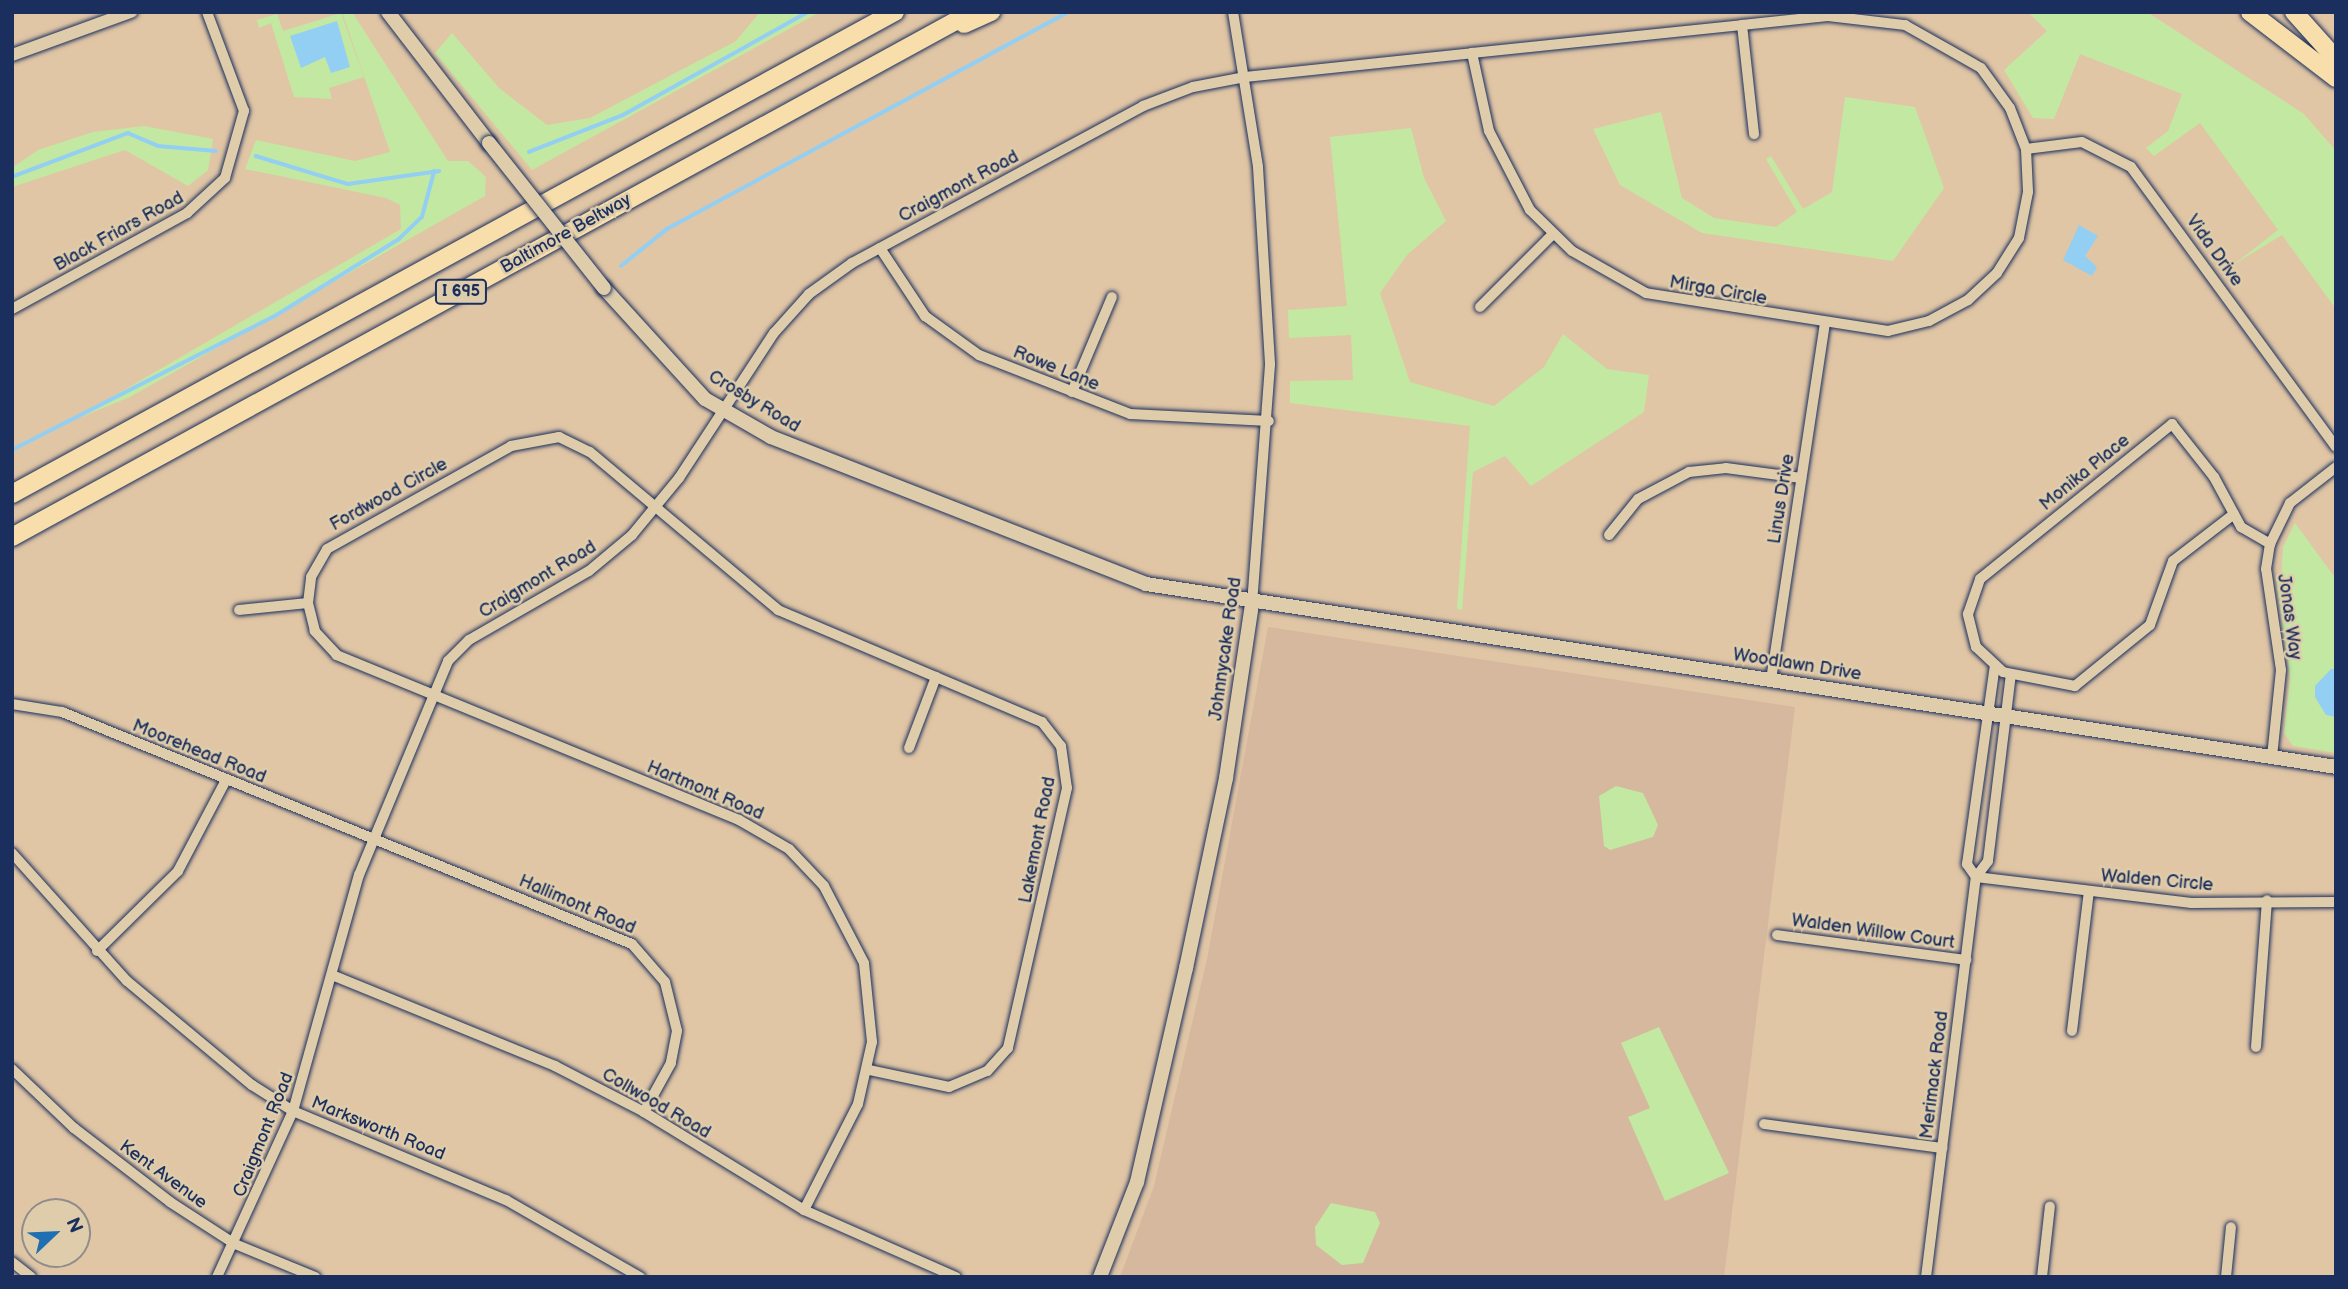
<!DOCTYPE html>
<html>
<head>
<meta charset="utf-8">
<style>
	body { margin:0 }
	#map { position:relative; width:2348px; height:1289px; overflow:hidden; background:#e1c6a5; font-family:"Balsamiq Sans",sans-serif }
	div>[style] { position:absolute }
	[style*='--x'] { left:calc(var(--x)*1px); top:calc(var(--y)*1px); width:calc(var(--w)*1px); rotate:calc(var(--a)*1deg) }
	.built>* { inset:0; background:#d5b89d }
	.green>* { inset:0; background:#c3e8a2 }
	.water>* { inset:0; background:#92cff2 }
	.stream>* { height:3.5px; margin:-1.75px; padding:0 1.75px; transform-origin:1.75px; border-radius:1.75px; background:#92cff2 }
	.roads { filter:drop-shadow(0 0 2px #1b2f5e) drop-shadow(0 0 2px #1b2f5e) }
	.minor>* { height:10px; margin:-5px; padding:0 5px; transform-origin:5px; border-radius:5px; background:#deccaa }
	.tertiary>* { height:12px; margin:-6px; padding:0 6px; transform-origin:6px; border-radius:6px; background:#deccaa }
	.secondary>* { height:14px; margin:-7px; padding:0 7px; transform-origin:7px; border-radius:7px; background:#deccaa }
	.motorway>* { height:18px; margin:-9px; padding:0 9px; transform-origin:9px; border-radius:9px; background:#f8deab }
	.bridges { filter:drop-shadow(0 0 2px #1b2f5e) drop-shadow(0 0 2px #1b2f5e) }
	.secondary-bridge>* { height:14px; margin:-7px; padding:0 7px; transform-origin:7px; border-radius:7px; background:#deccaa }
	span { translate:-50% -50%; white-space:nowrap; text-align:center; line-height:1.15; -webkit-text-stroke:5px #deccaa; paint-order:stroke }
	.shield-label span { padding:2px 5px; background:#deccaa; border:2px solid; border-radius:5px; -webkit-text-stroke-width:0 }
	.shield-label { font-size:16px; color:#1b2f5e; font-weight:700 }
	.street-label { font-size:18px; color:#1b2f5e }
	.frame { position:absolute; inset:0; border:14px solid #1b2f5e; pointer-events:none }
	.north { position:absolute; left:21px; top:1198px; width:70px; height:70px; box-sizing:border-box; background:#deccaa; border:2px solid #908d8c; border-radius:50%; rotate:67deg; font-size:19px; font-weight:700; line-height:28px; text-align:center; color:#1b2f5e }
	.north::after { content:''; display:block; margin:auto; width:24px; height:32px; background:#1f6fb2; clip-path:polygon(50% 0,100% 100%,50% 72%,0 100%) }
</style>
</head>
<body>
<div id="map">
	<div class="built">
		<i style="clip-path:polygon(1268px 627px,1795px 707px,1724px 1277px,1120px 1277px,1154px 1186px,1207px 959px)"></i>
	</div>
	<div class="green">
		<i style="clip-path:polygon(342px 12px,352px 12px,448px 161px,468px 161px,486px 177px,485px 196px,130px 397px,69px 422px,401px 229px,400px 205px,386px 198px,245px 169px,256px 140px,355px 161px,390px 152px)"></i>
		<i style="clip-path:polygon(760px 12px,820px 12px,532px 170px,435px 53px,452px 33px,499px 88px,547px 125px,590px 118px,736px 41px)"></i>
		<i style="clip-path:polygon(2028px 12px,2147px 12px,2304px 114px,2336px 151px,2336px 309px,2282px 235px,2233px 265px,2278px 230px,2200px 123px,2154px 156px,2146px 148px,2168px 131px,2182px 94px,2080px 54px,2054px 119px,2033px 118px,2004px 70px,2047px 31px)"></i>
		<i style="clip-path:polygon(341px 13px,364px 77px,329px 88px,332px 99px,294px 97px,271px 23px,259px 28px,257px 20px,277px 14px,283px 31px)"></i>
		<i style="clip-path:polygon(1845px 97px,1915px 107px,1944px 188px,1893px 261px,1702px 233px,1620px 185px,1593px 129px,1661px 112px,1682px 198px,1714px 218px,1776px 227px,1797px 212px,1766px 159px,1771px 156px,1803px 209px,1832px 192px)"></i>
		<i style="clip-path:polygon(144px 126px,213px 139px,208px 170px,188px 186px,125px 150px,12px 187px,12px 168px,38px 150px,93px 132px)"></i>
		<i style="clip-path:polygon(1411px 128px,1424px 178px,1446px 221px,1407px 255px,1380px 293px,1410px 382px,1494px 406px,1544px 367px,1563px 334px,1607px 369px,1649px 375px,1644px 412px,1531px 486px,1505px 456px,1473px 472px,1462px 610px,1457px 609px,1470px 426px,1290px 403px,1290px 381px,1353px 380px,1351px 335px,1289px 338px,1288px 310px,1347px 306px,1330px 137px)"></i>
		<i style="clip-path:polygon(2295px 523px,2336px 579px,2336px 753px,2293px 746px,2284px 733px,2290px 679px,2276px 580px,2281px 583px,2283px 547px)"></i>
		<i style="clip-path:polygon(1616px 786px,1643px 793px,1658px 825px,1653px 837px,1610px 850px,1604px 846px,1599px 796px)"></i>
		<i style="clip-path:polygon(1659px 1027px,1729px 1173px,1665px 1201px,1628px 1117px,1650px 1108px,1621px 1043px)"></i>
		<i style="clip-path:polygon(1331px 1203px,1375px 1212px,1380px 1223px,1363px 1263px,1342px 1265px,1316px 1245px,1315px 1227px)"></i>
	</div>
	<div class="water">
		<i style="clip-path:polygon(337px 21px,350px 67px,331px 73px,325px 57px,301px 68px,290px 36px)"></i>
		<i style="clip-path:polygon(2079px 225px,2098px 236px,2085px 256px,2097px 267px,2092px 276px,2063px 260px)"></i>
		<i style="clip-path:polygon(2331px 669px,2336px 669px,2336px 717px,2326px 715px,2315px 697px,2315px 686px)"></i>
	</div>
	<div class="stream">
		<i style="--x:529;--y:152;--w:101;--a:-21.5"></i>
		<i style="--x:623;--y:115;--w:212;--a:-29.1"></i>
		<i style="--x:256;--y:156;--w:96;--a:16.9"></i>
		<i style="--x:348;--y:184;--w:92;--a:-8.1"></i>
		<i style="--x:12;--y:177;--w:124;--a:-20.8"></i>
		<i style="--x:128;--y:133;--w:33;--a:23"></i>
		<i style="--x:158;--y:146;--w:58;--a:4.9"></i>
		<i style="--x:621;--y:266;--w:59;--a:-38.8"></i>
		<i style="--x:667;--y:229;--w:457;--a:-28.4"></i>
		<i style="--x:12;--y:450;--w:295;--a:-27"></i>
		<i style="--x:275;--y:316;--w:146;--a:-31.8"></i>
		<i style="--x:399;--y:239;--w:32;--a:-44"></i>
		<i style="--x:422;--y:217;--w:47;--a:-75.1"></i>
	</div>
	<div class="roads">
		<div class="minor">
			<i style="--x:1233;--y:12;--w:157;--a:80.8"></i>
			<i style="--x:1258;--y:167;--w:198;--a:86.5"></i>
			<i style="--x:1270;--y:365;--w:239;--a:94.3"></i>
			<i style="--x:1742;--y:25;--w:110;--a:83.7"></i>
			<i style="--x:2026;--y:149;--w:56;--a:-7.1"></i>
			<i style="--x:2082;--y:142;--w:55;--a:27"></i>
			<i style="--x:2131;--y:167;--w:347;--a:53.8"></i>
			<i style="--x:880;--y:248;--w:82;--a:56.5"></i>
			<i style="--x:925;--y:316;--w:67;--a:35.8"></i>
			<i style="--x:979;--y:355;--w:162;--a:21.3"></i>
			<i style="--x:1130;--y:414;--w:139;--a:2.9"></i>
			<i style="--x:1480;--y:307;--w:103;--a:-45"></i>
			<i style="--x:12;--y:309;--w:200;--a:-28.7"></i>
			<i style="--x:187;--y:213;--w:52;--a:-42.6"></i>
			<i style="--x:225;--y:178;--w:70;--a:-74.2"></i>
			<i style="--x:244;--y:111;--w:106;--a:-110.5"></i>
			<i style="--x:1072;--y:392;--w:103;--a:-67.2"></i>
			<i style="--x:2234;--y:514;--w:77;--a:142.4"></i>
			<i style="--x:2173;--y:561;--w:68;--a:109.8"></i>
			<i style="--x:2150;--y:625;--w:97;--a:140.9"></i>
			<i style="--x:2075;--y:686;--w:73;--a:-169"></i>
			<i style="--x:2003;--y:672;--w:37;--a:-137"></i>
			<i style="--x:1976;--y:647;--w:34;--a:-104"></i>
			<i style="--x:1968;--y:614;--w:37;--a:-71"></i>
			<i style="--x:1980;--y:579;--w:247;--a:-38.9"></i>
			<i style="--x:2172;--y:424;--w:68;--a:51.6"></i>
			<i style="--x:2214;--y:477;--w:57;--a:61.6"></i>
			<i style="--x:2241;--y:527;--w:34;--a:30"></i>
			<i style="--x:1609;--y:535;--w:46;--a:-51.1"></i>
			<i style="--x:1638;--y:499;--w:58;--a:-27.9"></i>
			<i style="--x:1689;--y:472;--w:37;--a:-6"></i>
			<i style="--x:1726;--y:468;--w:76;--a:7.6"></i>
			<i style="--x:239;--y:610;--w:69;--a:-5.8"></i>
			<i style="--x:1771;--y:680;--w:360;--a:-81.4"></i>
			<i style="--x:12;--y:704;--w:51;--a:9.1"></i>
			<i style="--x:62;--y:712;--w:615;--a:22.15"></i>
			<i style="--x:632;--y:944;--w:50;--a:49"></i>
			<i style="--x:665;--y:982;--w:50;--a:76.2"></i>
			<i style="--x:677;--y:1031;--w:33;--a:101"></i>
			<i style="--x:671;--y:1063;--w:56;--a:118.9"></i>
			<i style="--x:909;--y:748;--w:76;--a:-69.2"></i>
			<i style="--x:2272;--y:757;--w:87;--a:-84.1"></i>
			<i style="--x:2281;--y:670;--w:102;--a:-98.4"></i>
			<i style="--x:2266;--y:569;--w:25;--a:-81"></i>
			<i style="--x:2270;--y:544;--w:46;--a:-64"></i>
			<i style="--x:2290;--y:503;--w:58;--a:-38"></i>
			<i style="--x:12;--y:853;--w:172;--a:48.1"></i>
			<i style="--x:127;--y:981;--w:163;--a:39.8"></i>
			<i style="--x:252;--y:1085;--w:49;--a:32.4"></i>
			<i style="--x:293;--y:1111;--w:231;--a:22.7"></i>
			<i style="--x:506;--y:1200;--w:155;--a:29.9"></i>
			<i style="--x:1976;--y:877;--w:217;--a:6.9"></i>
			<i style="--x:2191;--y:903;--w:145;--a:-0.4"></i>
			<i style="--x:1976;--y:877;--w:16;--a:-125"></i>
			<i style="--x:1967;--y:864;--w:200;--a:-82"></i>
			<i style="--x:1777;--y:935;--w:191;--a:7.5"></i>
			<i style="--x:97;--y:951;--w:114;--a:-44.6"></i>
			<i style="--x:178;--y:871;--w:103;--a:-62.2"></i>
			<i style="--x:332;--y:975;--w:241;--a:22.2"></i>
			<i style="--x:555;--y:1066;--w:100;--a:27.3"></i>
			<i style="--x:644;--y:1112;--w:188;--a:31.5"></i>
			<i style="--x:804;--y:1210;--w:166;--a:23.8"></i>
			<i style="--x:2072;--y:1031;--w:141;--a:-83.1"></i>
			<i style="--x:2256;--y:1047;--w:147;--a:-85.7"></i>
			<i style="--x:12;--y:1069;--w:86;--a:43.6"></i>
			<i style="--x:74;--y:1128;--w:121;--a:37.6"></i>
			<i style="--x:170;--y:1202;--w:77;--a:32.9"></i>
			<i style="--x:235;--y:1244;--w:87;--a:22.4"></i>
			<i style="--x:1764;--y:1124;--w:180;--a:7.7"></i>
			<i style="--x:804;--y:1210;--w:119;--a:-63"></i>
			<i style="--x:858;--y:1104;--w:64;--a:-77.3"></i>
			<i style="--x:872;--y:1042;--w:79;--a:-95.8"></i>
			<i style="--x:864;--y:963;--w:87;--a:-117.5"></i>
			<i style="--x:824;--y:886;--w:51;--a:-133.4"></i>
			<i style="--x:789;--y:849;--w:58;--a:-149.9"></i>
			<i style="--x:739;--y:820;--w:435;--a:-157.7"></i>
			<i style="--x:337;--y:655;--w:33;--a:-133"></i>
			<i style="--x:315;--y:631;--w:29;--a:-104"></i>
			<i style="--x:308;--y:603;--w:26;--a:-83"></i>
			<i style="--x:311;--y:577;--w:32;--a:-60"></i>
			<i style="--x:327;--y:549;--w:211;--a:-29.2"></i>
			<i style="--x:511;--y:446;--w:49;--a:-10.6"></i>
			<i style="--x:559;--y:437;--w:34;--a:26"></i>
			<i style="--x:590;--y:452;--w:246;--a:40"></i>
			<i style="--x:778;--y:610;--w:287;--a:23"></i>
			<i style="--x:1042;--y:722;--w:31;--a:52"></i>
			<i style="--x:1061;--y:746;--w:42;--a:81.9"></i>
			<i style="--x:1067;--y:788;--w:267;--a:102.8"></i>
			<i style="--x:1008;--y:1048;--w:31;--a:132"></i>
			<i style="--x:987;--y:1071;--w:41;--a:157.2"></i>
			<i style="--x:949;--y:1087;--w:82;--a:-168"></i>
			<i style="--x:12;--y:1262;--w:24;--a:38"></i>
			<i style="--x:217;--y:1277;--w:183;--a:-65.4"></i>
			<i style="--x:293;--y:1111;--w:245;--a:-74.4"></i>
			<i style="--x:359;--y:875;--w:232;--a:-67.4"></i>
			<i style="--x:448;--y:661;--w:30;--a:-45"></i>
			<i style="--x:469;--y:640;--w:138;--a:-29.9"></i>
			<i style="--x:589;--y:571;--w:56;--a:-39.9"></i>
			<i style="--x:632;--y:535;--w:74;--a:-50.5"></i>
			<i style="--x:679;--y:478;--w:173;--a:-56.8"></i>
			<i style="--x:774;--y:333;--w:52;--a:-48.1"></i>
			<i style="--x:809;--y:294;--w:53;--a:-35.8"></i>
			<i style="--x:852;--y:263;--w:331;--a:-28.3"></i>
			<i style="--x:1143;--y:106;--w:53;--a:-20.8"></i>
			<i style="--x:1193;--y:87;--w:53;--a:-10.9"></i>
			<i style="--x:1245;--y:77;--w:228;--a:-6"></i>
			<i style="--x:1472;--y:53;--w:271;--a:-5.9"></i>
			<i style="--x:1742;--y:25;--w:86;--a:-6"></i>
			<i style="--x:1828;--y:16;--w:78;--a:6.7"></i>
			<i style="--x:1905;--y:25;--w:87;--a:29.5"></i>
			<i style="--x:1981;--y:68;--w:49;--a:54.1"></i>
			<i style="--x:2010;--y:108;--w:44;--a:68.7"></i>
			<i style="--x:2026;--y:149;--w:43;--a:87.3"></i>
			<i style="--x:2028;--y:192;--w:47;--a:101.1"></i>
			<i style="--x:2019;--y:238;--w:41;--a:122.2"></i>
			<i style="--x:1997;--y:273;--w:40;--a:137"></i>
			<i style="--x:1968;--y:300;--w:44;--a:151.7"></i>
			<i style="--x:1929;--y:321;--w:42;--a:166.3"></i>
			<i style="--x:1888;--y:331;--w:245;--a:-171.1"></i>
			<i style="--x:1646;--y:293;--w:85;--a:-150.4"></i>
			<i style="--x:1572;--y:251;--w:59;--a:-135.7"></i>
			<i style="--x:1530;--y:210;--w:89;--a:-117.4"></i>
			<i style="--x:1489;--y:131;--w:80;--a:-102.3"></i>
			<i style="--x:1926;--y:1277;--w:403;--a:-82.9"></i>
			<i style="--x:1976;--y:877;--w:20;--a:-53"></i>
			<i style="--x:1988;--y:861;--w:187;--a:-83"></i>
			<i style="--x:2042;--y:1277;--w:71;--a:-83.6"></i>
			<i style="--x:2226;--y:1277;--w:50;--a:-84.3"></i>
		</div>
		<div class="tertiary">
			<i style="--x:12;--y:55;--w:127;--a:-19.9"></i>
		</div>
		<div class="secondary">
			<i style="--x:388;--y:12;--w:165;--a:52.4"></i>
			<i style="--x:604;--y:288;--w:150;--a:47.7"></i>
			<i style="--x:705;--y:399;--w:76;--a:29.9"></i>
			<i style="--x:771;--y:437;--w:403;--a:21.4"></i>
			<i style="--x:1146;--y:584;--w:1204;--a:8.74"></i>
			<i style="--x:1100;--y:1277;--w:102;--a:-68.7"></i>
			<i style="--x:1137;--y:1182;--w:220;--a:-77.1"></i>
			<i style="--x:1186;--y:968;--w:194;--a:-78.1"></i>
			<i style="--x:1226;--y:778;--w:177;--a:-81.5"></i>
		</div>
		<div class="motorway">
			<i style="--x:2250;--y:12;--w:108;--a:37.5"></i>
			<i style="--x:2294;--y:12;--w:63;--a:48.2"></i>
			<i style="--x:964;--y:24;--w:30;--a:-24"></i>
			<i style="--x:12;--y:494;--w:1006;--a:-28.63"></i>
			<i style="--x:12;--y:537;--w:1094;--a:-28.67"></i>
		</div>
	</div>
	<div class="bridges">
		<div class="secondary-bridge">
			<i style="--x:489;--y:143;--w:185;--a:51.6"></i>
		</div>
	</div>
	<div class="shield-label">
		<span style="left:461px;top:292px">I 695</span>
	</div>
	<div class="street-label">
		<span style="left:959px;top:187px;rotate:-28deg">Craigmont Road</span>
		<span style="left:119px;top:232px;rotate:-29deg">Black Friars Road</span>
		<span style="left:566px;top:234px;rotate:-29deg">Baltimore Beltway</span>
		<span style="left:2214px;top:251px;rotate:54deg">Vida Drive</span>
		<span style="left:1718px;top:291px;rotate:10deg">Mirga Circle</span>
		<span style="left:1056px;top:369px;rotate:22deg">Rowe Lane</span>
		<span style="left:754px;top:402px;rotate:31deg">Crosby Road</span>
		<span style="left:2085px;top:473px;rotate:-39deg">Monika Place</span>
		<span style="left:389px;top:495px;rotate:-29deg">Fordwood Circle</span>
		<span style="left:1782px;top:499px;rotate:-81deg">Linus Drive</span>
		<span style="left:538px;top:580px;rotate:-31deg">Craigmont Road</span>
		<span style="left:2289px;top:617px;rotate:82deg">Jonas Way</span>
		<span style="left:1226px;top:649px;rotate:-82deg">Johnnycake Road</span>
		<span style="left:1797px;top:665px;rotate:9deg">Woodlawn Drive</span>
		<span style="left:199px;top:752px;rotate:22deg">Moorehead Road</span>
		<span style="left:705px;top:791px;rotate:23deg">Hartmont Road</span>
		<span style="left:1038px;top:840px;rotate:-79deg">Lakemont Road</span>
		<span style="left:2157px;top:881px;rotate:5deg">Walden Circle</span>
		<span style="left:577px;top:905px;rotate:23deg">Hallimont Road</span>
		<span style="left:1873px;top:932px;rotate:8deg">Walden Willow Court</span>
		<span style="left:1935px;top:1075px;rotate:-83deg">Merimack Road</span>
		<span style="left:656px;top:1104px;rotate:30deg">Collwood Road</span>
		<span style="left:378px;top:1129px;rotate:22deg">Marksworth Road</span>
		<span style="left:264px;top:1135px;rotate:-68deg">Craigmont Road</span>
		<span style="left:163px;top:1175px;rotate:36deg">Kent Avenue</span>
	</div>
	<div class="frame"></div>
	<div class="north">N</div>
</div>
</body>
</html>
